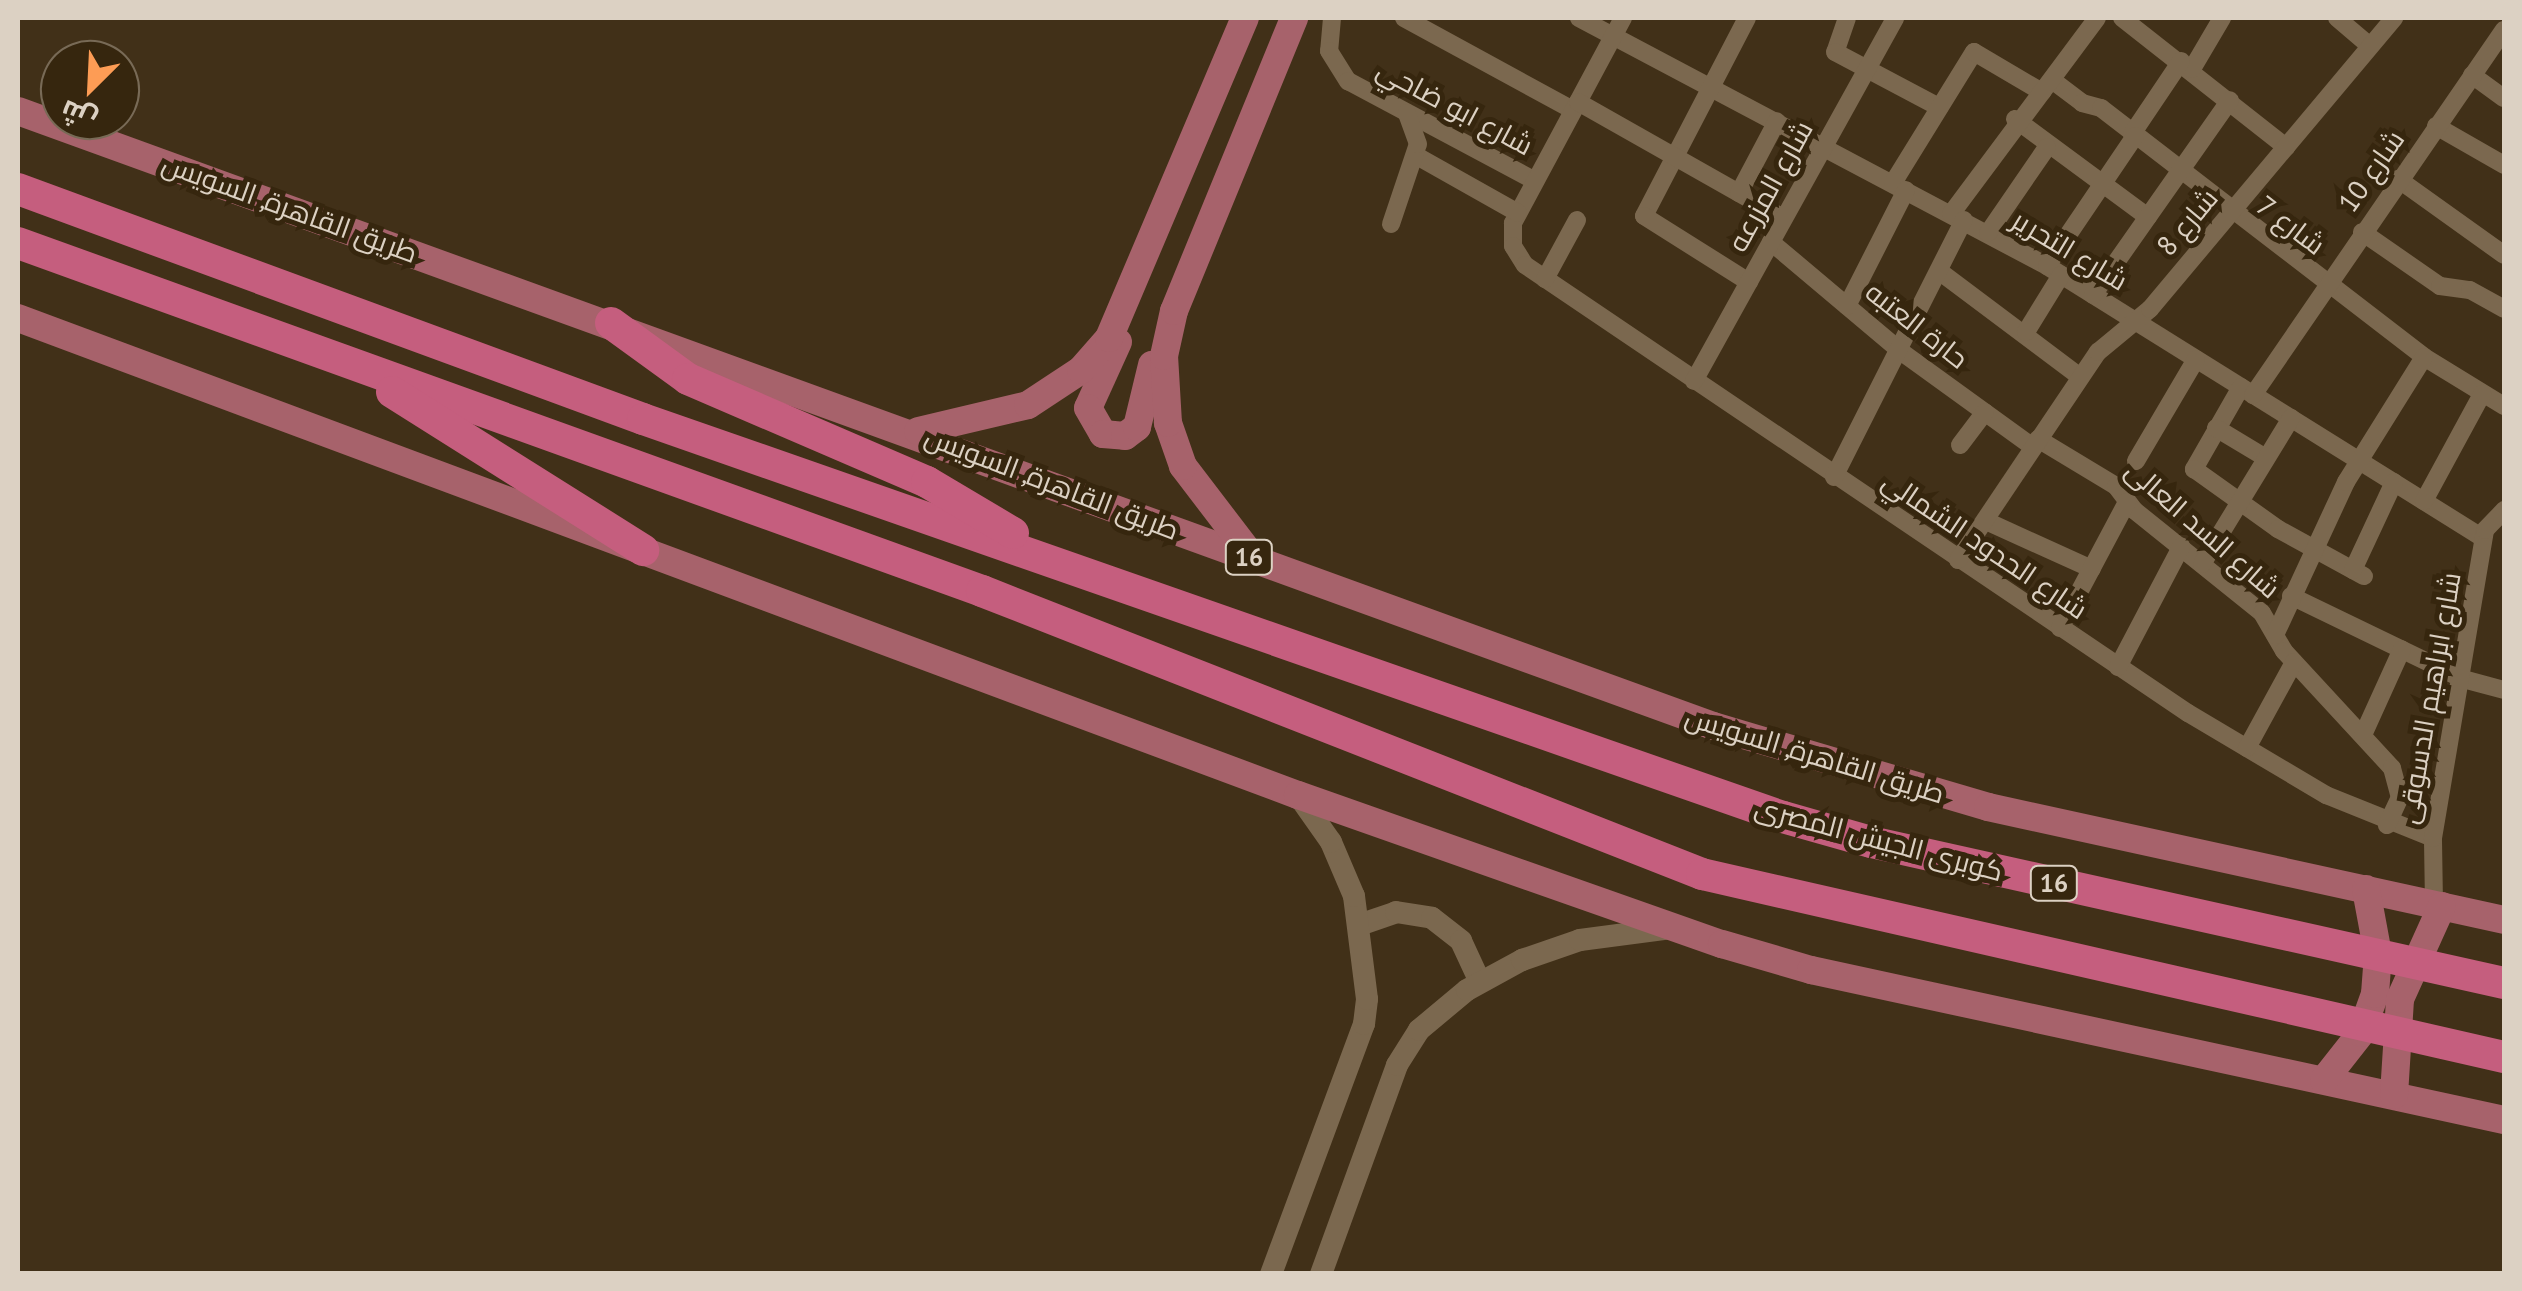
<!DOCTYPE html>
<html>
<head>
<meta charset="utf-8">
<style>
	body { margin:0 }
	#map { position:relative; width:2522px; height:1291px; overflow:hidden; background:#413018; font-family:"PT Sans",Cairo,sans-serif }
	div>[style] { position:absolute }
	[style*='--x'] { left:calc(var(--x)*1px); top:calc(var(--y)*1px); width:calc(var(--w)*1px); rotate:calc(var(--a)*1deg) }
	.minor>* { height:18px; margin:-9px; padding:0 9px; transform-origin:9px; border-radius:9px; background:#7b684f }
	.tertiary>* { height:22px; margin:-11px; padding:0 11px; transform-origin:11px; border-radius:11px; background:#7b684f }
	.primary>* { height:28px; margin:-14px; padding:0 14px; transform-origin:14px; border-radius:14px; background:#a7626b }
	.motorway>* { height:32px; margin:-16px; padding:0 16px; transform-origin:16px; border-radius:16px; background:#c55e7e }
	span { translate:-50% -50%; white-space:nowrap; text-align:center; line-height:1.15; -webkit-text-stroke:10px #36260e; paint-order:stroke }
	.shield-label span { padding:2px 8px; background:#36260e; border:2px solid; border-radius:8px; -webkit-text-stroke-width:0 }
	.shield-label { font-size:25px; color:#dcd1c3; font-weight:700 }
	.street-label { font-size:28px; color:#dcd1c3 }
	.frame { position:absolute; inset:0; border:20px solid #dcd1c3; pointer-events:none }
	.north { position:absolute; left:40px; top:40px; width:100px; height:100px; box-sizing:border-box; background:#36260e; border:2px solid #786a56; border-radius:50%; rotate:204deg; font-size:28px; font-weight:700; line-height:40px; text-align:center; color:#dcd1c3 }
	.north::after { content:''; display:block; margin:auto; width:35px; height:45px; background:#fd9c55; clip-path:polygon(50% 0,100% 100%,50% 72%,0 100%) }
</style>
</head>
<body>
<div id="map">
	<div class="minor">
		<i style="--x:1332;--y:18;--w:33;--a:95"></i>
		<i style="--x:1329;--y:51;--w:36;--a:58"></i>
		<i style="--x:1348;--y:81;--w:212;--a:28.1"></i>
		<i style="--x:1404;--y:18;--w:192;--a:28.6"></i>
		<i style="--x:1579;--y:18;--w:530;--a:27.92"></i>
		<i style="--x:2047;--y:266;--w:514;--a:31.96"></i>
		<i style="--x:1623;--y:18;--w:233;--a:118.2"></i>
		<i style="--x:1513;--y:223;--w:23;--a:90"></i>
		<i style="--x:1513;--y:246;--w:22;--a:58"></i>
		<i style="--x:1525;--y:265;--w:800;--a:34.05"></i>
		<i style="--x:2188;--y:713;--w:161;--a:30.7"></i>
		<i style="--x:2326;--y:795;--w:115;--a:21.9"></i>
		<i style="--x:1747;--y:18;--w:223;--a:117.5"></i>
		<i style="--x:1644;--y:216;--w:124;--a:32.2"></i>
		<i style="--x:1847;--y:18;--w:36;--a:109"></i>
		<i style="--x:1835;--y:52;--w:118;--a:27.9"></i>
		<i style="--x:2122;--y:18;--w:209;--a:38.2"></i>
		<i style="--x:2337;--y:18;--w:43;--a:40.3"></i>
		<i style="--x:2192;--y:69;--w:59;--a:-59.5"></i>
		<i style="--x:2472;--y:75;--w:39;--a:36"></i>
		<i style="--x:2052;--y:80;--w:38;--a:37"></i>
		<i style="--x:2082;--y:103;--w:20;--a:15"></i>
		<i style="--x:2101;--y:108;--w:408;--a:37.6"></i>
		<i style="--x:2424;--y:357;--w:94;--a:31.5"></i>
		<i style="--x:1578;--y:102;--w:236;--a:29.5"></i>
		<i style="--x:2015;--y:119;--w:165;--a:36.4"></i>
		<i style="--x:2436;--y:126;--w:78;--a:29.8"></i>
		<i style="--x:2132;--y:134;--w:88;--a:-56.1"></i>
		<i style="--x:1415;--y:155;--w:118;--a:29.4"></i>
		<i style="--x:2398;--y:179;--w:130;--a:35.6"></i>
		<i style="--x:1893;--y:183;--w:154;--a:-58.3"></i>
		<i style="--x:1974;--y:52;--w:79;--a:30.5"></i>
		<i style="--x:1739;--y:193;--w:81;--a:-62.2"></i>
		<i style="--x:1951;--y:214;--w:244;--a:-53.3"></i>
		<i style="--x:1391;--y:224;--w:84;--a:-71.4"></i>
		<i style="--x:1418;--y:144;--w:33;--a:-110"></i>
		<i style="--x:2362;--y:232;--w:95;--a:34.7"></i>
		<i style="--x:2440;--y:286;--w:30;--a:8"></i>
		<i style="--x:2470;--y:290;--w:39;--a:29"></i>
		<i style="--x:1988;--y:233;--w:104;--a:-55.5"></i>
		<i style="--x:1771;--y:242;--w:172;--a:40.1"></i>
		<i style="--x:1903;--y:353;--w:160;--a:35.9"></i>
		<i style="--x:2047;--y:266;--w:157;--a:-55.9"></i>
		<i style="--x:1939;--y:271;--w:176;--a:36.9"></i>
		<i style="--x:1545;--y:279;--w:67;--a:-61.5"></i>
		<i style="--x:2093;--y:295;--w:238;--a:-54.9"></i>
		<i style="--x:1847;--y:306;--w:130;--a:-63"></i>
		<i style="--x:2026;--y:332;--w:67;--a:-58.4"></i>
		<i style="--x:1694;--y:381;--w:415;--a:-61"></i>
		<i style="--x:2241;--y:387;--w:95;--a:119.8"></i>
		<i style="--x:2194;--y:469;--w:103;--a:35.5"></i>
		<i style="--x:2278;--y:529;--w:98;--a:28.7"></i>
		<i style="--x:2253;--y:395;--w:443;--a:-55.5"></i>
		<i style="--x:2216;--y:428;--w:58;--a:31"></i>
		<i style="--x:2038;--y:439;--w:91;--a:31.1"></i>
		<i style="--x:2116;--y:486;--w:30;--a:53"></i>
		<i style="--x:2134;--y:510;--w:164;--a:38.8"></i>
		<i style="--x:2262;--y:613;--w:44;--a:59.9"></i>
		<i style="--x:2284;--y:651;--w:159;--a:47.3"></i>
		<i style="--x:2392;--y:768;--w:30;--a:75"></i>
		<i style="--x:2400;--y:797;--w:31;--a:115"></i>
		<i style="--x:1960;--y:445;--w:41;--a:-52.9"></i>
		<i style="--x:2136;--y:461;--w:118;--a:-59.5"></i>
		<i style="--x:1834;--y:477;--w:288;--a:-63.2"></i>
		<i style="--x:2424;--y:501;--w:122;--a:-61.5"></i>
		<i style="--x:1986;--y:521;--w:116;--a:24.4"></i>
		<i style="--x:1958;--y:560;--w:251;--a:-56.1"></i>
		<i style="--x:2098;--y:352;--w:67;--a:-39.6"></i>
		<i style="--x:2150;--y:309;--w:380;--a:-50"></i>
		<i style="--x:2202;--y:564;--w:171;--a:-58.6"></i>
		<i style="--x:2353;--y:570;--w:97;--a:-65"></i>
		<i style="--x:2291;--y:596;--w:191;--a:25.8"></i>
		<i style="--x:2463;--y:679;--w:42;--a:15"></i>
		<i style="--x:2060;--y:628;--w:143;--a:-62"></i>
		<i style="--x:2275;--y:635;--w:169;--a:-65.1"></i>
		<i style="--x:2346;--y:482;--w:147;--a:-58"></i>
		<i style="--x:2118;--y:667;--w:136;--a:-62.3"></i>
		<i style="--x:2363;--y:735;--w:94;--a:-65.6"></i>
		<i style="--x:2247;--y:748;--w:98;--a:-61.3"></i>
		<i style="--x:2434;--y:904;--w:66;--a:-90.9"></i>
		<i style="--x:2433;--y:838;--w:312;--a:-80.4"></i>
		<i style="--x:2485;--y:530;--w:28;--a:-46"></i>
	</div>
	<div class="tertiary">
		<i style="--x:1362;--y:924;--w:36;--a:-19"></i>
		<i style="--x:1396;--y:912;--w:36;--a:9"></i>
		<i style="--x:1432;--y:918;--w:37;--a:38"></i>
		<i style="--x:1461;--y:941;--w:45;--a:65.1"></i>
		<i style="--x:1271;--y:1274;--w:267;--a:-69.6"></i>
		<i style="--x:1364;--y:1024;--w:25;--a:-83"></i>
		<i style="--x:1367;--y:999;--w:104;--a:-97.2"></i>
		<i style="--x:1354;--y:896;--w:59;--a:-113.1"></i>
		<i style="--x:1331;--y:842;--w:57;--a:-125.1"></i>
		<i style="--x:1321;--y:1274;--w:222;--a:-70"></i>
		<i style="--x:1397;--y:1065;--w:41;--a:-57.8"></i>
		<i style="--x:1419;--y:1030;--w:62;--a:-39.8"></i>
		<i style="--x:1467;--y:990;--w:63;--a:-28.6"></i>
		<i style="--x:1522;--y:960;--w:61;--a:-19"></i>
		<i style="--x:1580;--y:940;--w:92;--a:-7.5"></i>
	</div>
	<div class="primary">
		<i style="--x:18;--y:111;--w:1803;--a:19.94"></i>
		<i style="--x:1713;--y:726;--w:287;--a:16.4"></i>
		<i style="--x:1988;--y:807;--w:528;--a:12.35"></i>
		<i style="--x:18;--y:318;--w:1366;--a:20.44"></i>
		<i style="--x:1298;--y:795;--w:449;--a:19.4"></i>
		<i style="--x:1722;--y:944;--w:93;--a:16.3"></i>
		<i style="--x:1811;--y:970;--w:709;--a:12.21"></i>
		<i style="--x:1118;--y:342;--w:72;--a:114.4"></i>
		<i style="--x:1088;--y:408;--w:30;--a:60"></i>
		<i style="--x:1103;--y:434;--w:22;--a:5"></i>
		<i style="--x:1125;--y:436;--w:15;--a:-37"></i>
		<i style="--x:1137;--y:427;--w:64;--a:-76.4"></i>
		<i style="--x:918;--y:431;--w:113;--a:-13.3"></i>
		<i style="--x:1028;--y:405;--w:64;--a:-33.4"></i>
		<i style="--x:1081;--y:370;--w:43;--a:-48.8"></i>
		<i style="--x:1109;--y:338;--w:348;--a:-67"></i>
		<i style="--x:1254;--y:559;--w:117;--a:-127.4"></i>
		<i style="--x:1183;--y:466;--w:46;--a:-109.2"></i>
		<i style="--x:1168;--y:423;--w:67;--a:-93.4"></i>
		<i style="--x:1164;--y:356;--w:46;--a:-77.5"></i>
		<i style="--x:1174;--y:311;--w:317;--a:-67.7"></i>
		<i style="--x:2324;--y:1080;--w:60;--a:-51.8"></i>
		<i style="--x:2361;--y:1033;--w:41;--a:-70.3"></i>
		<i style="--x:2375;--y:994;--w:40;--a:-85.7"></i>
		<i style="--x:2378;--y:954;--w:66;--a:-100.5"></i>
		<i style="--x:2394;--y:1095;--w:96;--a:-86.4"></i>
		<i style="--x:2400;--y:999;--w:102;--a:-65.7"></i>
	</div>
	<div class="motorway">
		<i style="--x:18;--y:189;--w:666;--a:20.2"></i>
		<i style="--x:643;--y:419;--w:1207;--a:19.25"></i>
		<i style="--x:1783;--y:817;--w:91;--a:15.9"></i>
		<i style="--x:1871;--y:842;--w:649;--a:12.56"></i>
		<i style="--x:18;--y:243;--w:1025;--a:19.85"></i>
		<i style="--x:982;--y:591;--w:774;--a:21.46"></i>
		<i style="--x:1702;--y:874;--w:823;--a:12.85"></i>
		<i style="--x:611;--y:323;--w:95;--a:36"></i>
		<i style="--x:688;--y:379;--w:260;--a:23.3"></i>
		<i style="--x:927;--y:482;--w:100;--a:30.7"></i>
		<i style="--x:392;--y:392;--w:297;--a:32.2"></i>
	</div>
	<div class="shield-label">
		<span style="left:1249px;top:557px">16</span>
		<span style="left:2054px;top:883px">16</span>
	</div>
	<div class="street-label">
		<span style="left:1455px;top:107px;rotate:28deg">شارع ابو ضاحي</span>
		<span style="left:2371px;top:171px;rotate:-55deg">شارع 10</span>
		<span style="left:1770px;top:186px;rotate:-61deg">شارع المزرعه</span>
		<span style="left:290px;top:208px;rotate:20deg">طريق القاهرة, السويس</span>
		<span style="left:2187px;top:222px;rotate:-50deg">شارع 8</span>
		<span style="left:2291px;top:225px;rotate:37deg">شارع 7</span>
		<span style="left:2070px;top:250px;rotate:31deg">شارع التحرير</span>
		<span style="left:1917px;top:325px;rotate:38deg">حارة العتبه</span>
		<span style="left:1052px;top:483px;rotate:21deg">طريق القاهرة, السويس</span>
		<span style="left:2203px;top:529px;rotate:41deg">شارع السد العالى</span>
		<span style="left:1985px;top:545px;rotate:34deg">شارع الحدود الشمالي</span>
		<span style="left:2429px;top:698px;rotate:-80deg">شارع ابراهيم الدسوقى</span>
		<span style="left:1815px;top:755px;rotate:17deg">طريق القاهرة, السويس</span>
		<span style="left:1879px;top:839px;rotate:15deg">كوبرى الجيش المصرى</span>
	</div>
	<div class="frame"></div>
	<div class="north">ش</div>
</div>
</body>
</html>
